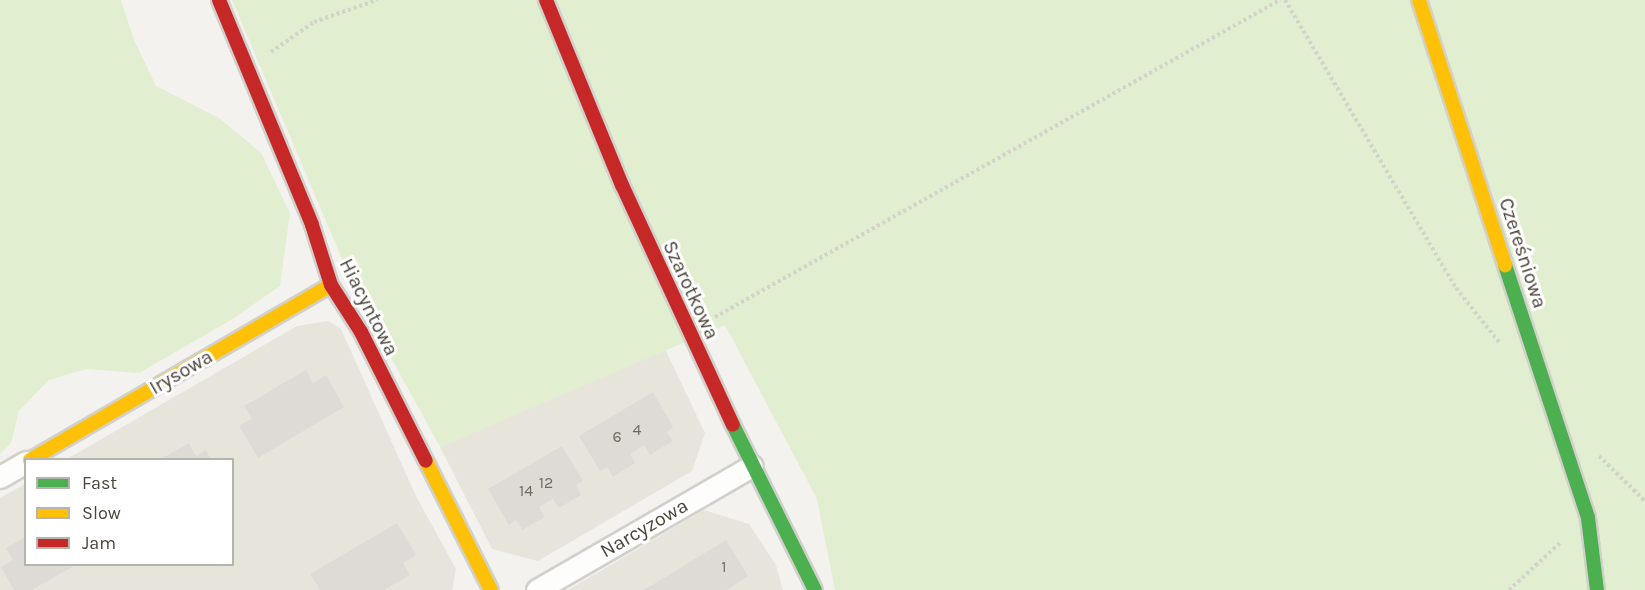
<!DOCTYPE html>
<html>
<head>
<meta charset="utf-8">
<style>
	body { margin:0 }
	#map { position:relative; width:1645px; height:590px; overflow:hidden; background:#f4f2ee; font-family:Karla,sans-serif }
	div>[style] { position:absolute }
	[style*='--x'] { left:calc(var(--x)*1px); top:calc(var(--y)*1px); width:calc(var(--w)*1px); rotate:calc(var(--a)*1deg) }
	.residential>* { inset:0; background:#e7e4dc }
	.green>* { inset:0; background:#e1eecf }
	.building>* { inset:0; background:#dedbd6 }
	.path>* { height:4px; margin-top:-2px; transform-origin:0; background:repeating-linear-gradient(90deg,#d3d2cc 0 3px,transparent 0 6px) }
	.roads { filter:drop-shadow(2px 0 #d2d0cb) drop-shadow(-2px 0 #d2d0cb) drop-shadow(0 2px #d2d0cb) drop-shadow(0 -2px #d2d0cb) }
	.street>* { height:21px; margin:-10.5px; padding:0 10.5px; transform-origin:10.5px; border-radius:10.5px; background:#fdfdfc }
	.fast>* { height:14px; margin:-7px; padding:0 7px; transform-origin:7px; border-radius:7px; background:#4caf50 }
	.slow>* { height:14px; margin:-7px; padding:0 7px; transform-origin:7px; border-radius:7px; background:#ffc107 }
	.jam>* { height:14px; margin:-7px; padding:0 7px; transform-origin:7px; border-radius:7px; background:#c62828 }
	span { translate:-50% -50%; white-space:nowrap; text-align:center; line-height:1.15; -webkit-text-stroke:6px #fff; paint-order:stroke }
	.number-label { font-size:16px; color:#706a61 }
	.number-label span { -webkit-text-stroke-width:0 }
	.street-label { font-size:20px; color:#4b4439 }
	.legend { position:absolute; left:24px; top:458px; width:210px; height:108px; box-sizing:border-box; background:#fff; border:2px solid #b7b4b0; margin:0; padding:8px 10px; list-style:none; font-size:18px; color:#4b4439 }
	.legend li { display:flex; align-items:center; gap:12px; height:30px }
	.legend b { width:30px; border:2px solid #b7b4b0 }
</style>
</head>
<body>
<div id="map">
	<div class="residential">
		<i style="clip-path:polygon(328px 321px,341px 329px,416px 496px,456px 569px,452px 590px,0 590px,0 498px,25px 484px,26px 564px,232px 564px,232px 460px,67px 459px,297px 326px)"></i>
		<i style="clip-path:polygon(665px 349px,705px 433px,692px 471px,538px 561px,492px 549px,440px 447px)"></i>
		<i style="clip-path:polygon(704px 510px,749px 524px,776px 565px,783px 590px,568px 590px)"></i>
	</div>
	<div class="green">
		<i style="clip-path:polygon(0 0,121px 0,134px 40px,156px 86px,219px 118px,261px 153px,290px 213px,280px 286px,231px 320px,139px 373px,86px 369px,49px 380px,19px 411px,11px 443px,0 454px)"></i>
		<i style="clip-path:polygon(232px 0,1645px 0,1645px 590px,835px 590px,817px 499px,725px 325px,440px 447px,360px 301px)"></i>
	</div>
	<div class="building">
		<i style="clip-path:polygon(306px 370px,313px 383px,326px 375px,344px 407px,258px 458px,239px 426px,252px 418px,244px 406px)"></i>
		<i style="clip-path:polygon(653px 392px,673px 427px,667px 432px,673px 441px,650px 455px,644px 445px,630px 454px,635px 463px,613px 477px,607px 467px,600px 471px,579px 436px)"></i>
		<i style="clip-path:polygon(189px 443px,196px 456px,206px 450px,211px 460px,159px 460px)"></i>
		<i style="clip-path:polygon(562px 446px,583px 481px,576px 485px,581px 495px,559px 508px,553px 499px,539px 507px,545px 517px,522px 530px,516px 520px,509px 525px,488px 489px)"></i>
		<i style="clip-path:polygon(397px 523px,416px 555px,403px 563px,410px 575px,384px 590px,320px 590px,310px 574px)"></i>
		<i style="clip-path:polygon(26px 537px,26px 564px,77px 564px,32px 590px,14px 590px,1px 567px,13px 560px,6px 548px)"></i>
		<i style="clip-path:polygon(726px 540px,748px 576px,727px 590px,644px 590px)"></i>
	</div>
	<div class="path">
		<i style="--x:1285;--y:0;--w:335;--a:59.3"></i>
		<i style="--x:1456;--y:288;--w:69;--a:51.5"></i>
		<i style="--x:271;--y:52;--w:52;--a:-34.9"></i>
		<i style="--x:314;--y:22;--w:67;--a:-19.2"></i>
		<i style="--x:715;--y:317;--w:648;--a:-29.3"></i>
		<i style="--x:1599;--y:456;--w:64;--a:44.4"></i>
		<i style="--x:1509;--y:590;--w:71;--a:-42.7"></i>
	</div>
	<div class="roads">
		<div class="street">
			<i style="--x:0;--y:477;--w:30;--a:-30"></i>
			<i style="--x:537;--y:590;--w:248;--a:-30"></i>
		</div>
		<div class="fast">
			<i style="--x:1505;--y:265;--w:266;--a:71.8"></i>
			<i style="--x:1588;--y:518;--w:73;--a:82.9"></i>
			<i style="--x:733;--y:425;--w:184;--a:63.6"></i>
		</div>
		<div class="slow">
			<i style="--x:1419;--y:0;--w:279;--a:72"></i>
			<i style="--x:30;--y:460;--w:348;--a:-30.2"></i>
			<i style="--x:426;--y:461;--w:144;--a:63.3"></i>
		</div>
		<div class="jam">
			<i style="--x:219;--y:0;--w:243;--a:67.5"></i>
			<i style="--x:312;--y:225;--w:63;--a:72.4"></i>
			<i style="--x:331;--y:285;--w:56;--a:57.4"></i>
			<i style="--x:361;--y:332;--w:144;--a:63.3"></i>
			<i style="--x:546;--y:0;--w:200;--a:67.7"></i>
			<i style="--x:622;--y:185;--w:264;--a:65.2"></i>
		</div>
	</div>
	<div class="number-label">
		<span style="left:637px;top:430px">4</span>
		<span style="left:617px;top:437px">6</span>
		<span style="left:546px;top:483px">12</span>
		<span style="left:526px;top:491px">14</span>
		<span style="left:724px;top:567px">1</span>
	</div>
	<div class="street-label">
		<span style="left:1523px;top:253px;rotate:72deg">Czereśniowa</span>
		<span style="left:691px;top:290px;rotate:65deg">Szarotkowa</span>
		<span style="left:369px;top:307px;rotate:63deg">Hiacyntowa</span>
		<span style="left:181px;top:372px;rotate:-30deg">Irysowa</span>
		<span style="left:644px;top:528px;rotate:-30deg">Narcyzowa</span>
	</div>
	<ul class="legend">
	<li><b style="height:8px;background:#4caf50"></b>Fast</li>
	<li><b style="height:8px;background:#ffc107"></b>Slow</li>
	<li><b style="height:8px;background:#c62828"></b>Jam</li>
	</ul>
</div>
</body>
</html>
